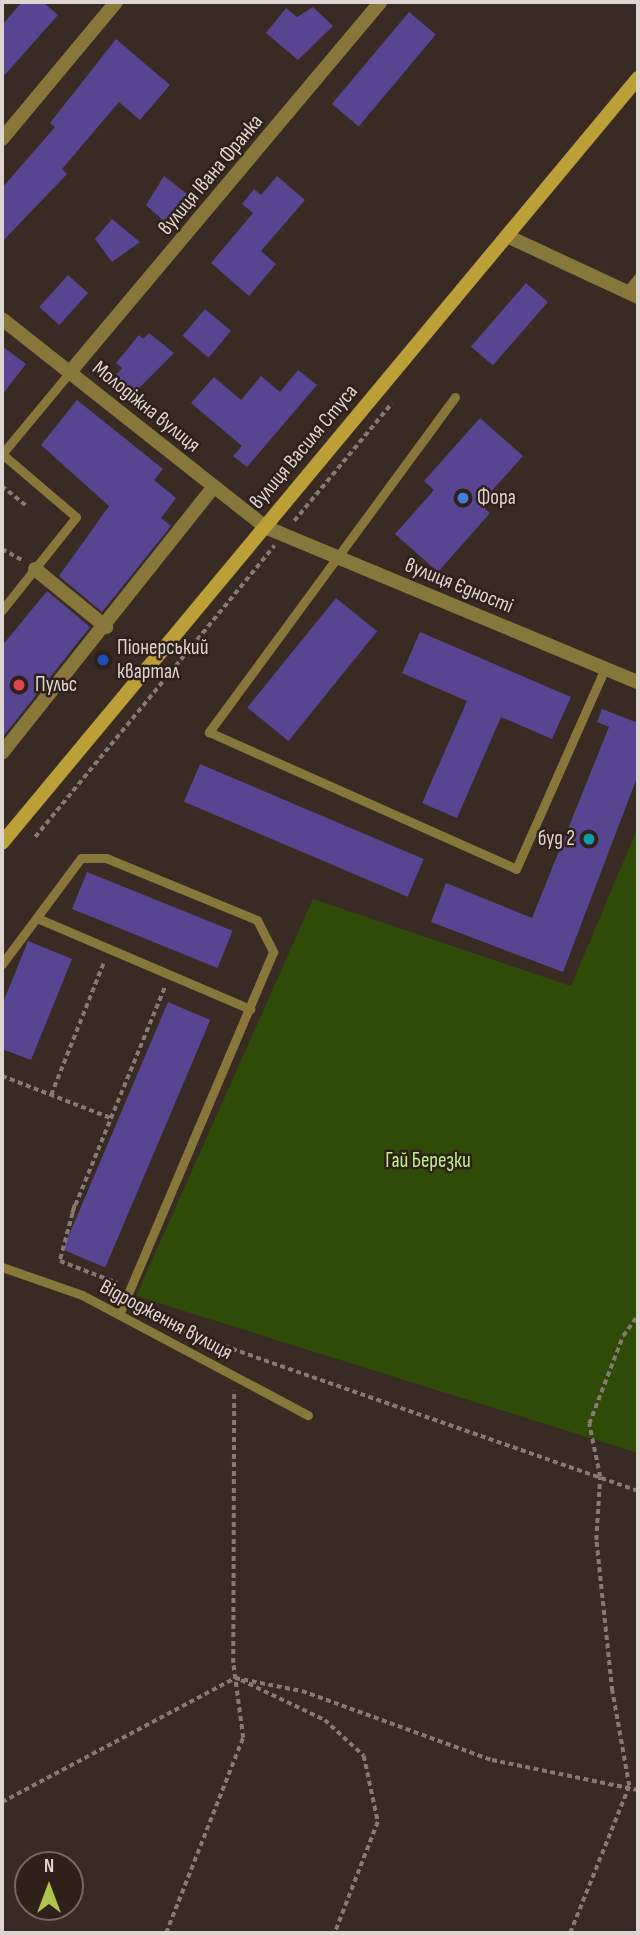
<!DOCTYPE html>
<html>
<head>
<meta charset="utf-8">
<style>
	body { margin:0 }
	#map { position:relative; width:640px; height:1935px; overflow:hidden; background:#392a23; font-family:"Sofia Sans Condensed",sans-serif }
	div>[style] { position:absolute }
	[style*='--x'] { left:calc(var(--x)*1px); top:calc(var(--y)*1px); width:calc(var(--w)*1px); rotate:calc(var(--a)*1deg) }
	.green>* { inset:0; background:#2e4b08 }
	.building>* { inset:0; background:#574592; transform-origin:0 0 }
	.path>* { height:3.5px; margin-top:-1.75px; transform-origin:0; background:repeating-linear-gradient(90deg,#867a74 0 5px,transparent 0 8.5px) }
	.lane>* { height:9px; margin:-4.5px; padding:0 4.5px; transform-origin:4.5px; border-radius:4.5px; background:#87773b }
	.street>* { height:14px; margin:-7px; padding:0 7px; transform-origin:7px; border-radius:7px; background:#87773b }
	.secondary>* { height:14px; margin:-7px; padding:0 7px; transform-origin:7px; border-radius:7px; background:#bba038 }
	.dots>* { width:19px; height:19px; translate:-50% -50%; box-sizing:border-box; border:4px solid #2f2019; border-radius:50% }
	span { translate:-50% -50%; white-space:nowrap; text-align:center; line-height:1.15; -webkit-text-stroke:5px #2f2019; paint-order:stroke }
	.street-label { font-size:21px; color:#ded4d0 }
	.poi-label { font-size:21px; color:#ded4d0 }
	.left { translate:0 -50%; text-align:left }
	.right { translate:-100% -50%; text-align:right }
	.park-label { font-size:21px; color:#bbf485 }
	.frame { position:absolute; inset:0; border:4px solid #ded4d0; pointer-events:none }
	.north { position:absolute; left:14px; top:1851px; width:70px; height:70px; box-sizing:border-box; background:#2f2019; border:2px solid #756862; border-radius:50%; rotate:0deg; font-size:19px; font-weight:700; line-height:28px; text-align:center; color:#ded4d0 }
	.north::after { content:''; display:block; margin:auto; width:24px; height:32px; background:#b2c34c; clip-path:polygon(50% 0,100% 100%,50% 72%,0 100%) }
</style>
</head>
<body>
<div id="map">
	<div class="green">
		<i style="clip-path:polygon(638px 827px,638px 1453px,136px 1296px,313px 899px,571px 986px)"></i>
	</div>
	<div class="building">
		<i style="clip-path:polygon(22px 2px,43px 2px,58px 15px,2px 78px,2px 25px)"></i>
		<i style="clip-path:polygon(313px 7px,333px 26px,298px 60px,266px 33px,286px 8px,297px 17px)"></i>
		<i style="left:409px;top:12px;width:35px;height:120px;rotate:40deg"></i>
		<i style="clip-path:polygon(116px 39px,170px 85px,140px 120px,119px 102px,62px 169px,67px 174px,2px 242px,2px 188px,55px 127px,50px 123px)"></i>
		<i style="clip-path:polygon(164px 176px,191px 197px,167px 224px,146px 205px)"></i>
		<i style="clip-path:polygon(277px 176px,305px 200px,261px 251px,276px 264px,249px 296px,211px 263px,253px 213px,242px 204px,254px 189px,261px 195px)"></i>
		<i style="clip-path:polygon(112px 219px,140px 242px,112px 262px,95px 239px)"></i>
		<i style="left:68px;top:275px;width:27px;height:43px;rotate:42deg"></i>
		<i style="left:526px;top:283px;width:29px;height:84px;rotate:41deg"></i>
		<i style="left:205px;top:309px;width:34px;height:35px;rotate:40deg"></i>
		<i style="clip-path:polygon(149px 333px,174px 353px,135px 392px,115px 376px,122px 368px,116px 363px,139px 335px,143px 339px)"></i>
		<i style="clip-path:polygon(2px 346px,26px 364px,2px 395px)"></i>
		<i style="clip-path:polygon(298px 370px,317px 385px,247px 467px,233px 456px,242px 446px,191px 403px,214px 377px,241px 400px,261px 376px,280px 392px)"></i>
		<i style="clip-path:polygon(77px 400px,163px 469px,154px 480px,176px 498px,161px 518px,171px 526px,102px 612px,59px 576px,109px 506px,41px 445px)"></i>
		<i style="clip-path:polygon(480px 418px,523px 456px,480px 504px,490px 513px,438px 572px,395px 534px,434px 490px,424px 481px)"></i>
		<i style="clip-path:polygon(47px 591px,90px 627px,2px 738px,2px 646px)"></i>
		<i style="left:336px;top:598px;width:53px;height:141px;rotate:39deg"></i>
		<i style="clip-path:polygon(420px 632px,571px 697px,552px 739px,501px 717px,457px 818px,422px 803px,467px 701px,402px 673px)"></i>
		<i style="clip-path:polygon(602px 709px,638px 723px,638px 775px,563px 972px,431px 922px,446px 883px,532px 918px,609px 727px,597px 722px)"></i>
		<i style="left:200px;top:764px;width:243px;height:41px;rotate:23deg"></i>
		<i style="left:87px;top:872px;width:157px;height:40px;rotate:22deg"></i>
		<i style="clip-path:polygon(28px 941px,72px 959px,31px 1060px,2px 1049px,2px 1005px)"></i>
		<i style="left:168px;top:1002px;width:46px;height:269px;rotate:23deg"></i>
	</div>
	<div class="path">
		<i style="--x:2;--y:486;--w:33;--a:39"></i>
		<i style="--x:294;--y:521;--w:153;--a:-50.3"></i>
		<i style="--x:2;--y:549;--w:25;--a:29"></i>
		<i style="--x:35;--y:837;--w:377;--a:-50.6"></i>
		<i style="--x:2;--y:1076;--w:117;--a:21.1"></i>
		<i style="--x:51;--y:1095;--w:143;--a:-68.3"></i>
		<i style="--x:75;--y:1205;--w:58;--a:105"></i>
		<i style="--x:60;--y:1261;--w:61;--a:21.1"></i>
		<i style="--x:72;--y:1213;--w:245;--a:-67.7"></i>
		<i style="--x:184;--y:1332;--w:481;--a:19.3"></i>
		<i style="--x:241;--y:1680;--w:93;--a:25.5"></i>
		<i style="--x:325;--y:1720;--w:53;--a:42.7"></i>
		<i style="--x:364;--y:1756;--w:67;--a:78"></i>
		<i style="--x:378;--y:1822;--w:119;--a:111.2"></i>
		<i style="--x:2;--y:1802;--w:264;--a:-28"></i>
		<i style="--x:235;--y:1678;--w:68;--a:11"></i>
		<i style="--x:302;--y:1691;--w:202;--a:20"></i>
		<i style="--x:492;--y:1760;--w:149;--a:11.6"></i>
		<i style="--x:166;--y:1933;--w:210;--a:-68.5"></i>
		<i style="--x:243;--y:1738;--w:76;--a:-97.6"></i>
		<i style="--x:233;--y:1663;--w:272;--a:-89.8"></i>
		<i style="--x:570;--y:1933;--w:158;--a:-68.1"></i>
		<i style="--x:629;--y:1786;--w:97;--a:-100.1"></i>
		<i style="--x:612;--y:1691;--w:152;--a:-96"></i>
		<i style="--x:596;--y:1540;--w:63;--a:-86.4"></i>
		<i style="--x:600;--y:1477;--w:54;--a:-101.7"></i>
		<i style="--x:589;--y:1424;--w:94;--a:-68.9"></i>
		<i style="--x:623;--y:1336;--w:26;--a:-54"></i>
	</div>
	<div class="lane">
		<i style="--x:626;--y:292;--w:19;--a:-51"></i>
		<i style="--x:455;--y:397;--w:416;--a:126.3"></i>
		<i style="--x:209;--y:732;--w:336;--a:24"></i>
		<i style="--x:516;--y:869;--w:220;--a:-66.1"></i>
		<i style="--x:2;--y:454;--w:97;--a:40.4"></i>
		<i style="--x:76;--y:517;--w:119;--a:128.5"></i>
		<i style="--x:2;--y:454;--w:107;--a:-50.3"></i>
		<i style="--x:37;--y:918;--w:232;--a:23.1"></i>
		<i style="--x:2;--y:964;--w:132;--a:-53.3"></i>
		<i style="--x:81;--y:858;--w:25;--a:0"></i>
		<i style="--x:106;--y:858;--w:163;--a:22.3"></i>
		<i style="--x:257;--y:920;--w:36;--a:63"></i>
		<i style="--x:273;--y:952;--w:393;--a:113"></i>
		<i style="--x:2;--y:1267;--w:85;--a:19.3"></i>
		<i style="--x:82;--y:1295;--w:256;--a:28"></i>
	</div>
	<div class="street">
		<i style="--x:2;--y:139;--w:178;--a:-50.2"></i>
		<i style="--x:507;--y:236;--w:145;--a:25"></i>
		<i style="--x:2;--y:319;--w:335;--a:38.3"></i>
		<i style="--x:265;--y:527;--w:404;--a:22.6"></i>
		<i style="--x:70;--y:372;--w:483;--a:-50"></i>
		<i style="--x:35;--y:569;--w:92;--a:39.2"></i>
		<i style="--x:2;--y:753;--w:339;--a:-51.5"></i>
	</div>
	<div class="secondary">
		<i style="--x:2;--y:843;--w:995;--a:-50.26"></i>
	</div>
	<div class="dots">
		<i style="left:463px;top:498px;background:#3f7fe0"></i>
		<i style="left:103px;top:660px;background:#1a4fb4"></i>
		<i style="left:19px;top:685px;background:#e0444e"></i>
		<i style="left:589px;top:839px;background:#0f9aa8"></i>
	</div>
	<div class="street-label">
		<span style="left:211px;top:175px;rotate:-50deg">вулиця Івана Франка</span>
		<span style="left:146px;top:407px;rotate:39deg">Молодіжна вулиця</span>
		<span style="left:304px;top:447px;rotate:-50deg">вулиця Василя Стуса</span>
		<span style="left:459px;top:586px;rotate:22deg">вулиця Єдності</span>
		<span style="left:166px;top:1320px;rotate:28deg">Відродження вулиця</span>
	</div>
	<div class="poi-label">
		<span class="left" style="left:477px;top:498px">Фора</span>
		<span class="left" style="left:117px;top:660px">Піонерський<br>квартал</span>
		<span class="left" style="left:35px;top:685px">Пульс</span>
		<span class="right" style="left:575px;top:839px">буд 2</span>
	</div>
	<div class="park-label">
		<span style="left:428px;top:1161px">Гай Березки</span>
	</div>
	<div class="frame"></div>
	<div class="north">N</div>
</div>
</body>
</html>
